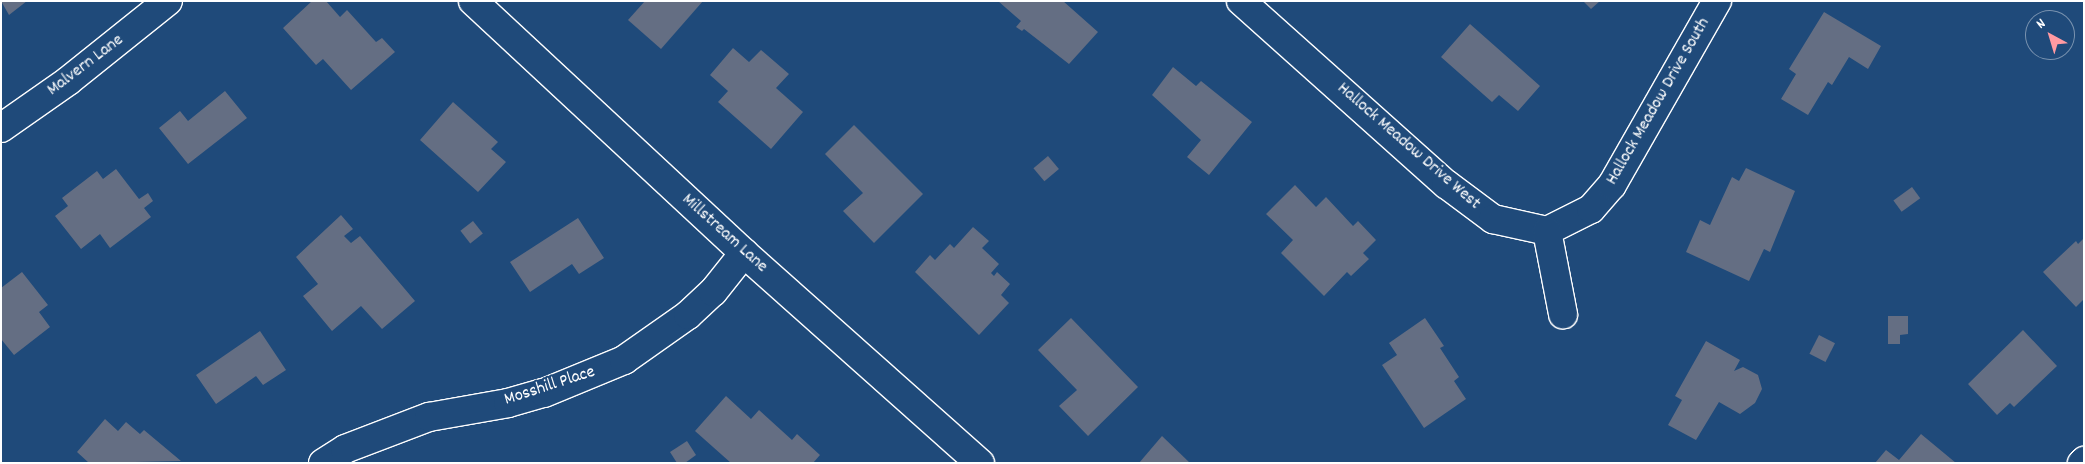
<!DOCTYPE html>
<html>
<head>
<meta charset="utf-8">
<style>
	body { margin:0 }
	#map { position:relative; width:2085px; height:464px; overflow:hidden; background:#1f4a7a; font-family:Dekko,sans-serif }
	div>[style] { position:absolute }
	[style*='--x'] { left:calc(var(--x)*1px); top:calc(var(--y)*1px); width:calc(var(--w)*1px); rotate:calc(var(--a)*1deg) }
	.building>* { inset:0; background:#646e83; transform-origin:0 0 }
	.roads { filter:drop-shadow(1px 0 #fff) drop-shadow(-1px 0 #fff) drop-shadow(0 1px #fff) drop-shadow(0 -1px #fff) }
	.minor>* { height:28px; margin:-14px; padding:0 14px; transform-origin:14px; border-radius:14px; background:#1f4a7a }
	span { translate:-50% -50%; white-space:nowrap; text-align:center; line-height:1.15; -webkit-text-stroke:4px #1f4a7a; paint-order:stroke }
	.street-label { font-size:18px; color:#fff }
	.frame { position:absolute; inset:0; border:2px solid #fff; pointer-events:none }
	.north { position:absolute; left:2025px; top:10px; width:50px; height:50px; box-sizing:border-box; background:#1f4a7a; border:1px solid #7992af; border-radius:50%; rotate:321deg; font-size:14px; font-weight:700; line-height:20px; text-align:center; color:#fff }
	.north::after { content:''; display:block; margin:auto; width:18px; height:22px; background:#ff9aa2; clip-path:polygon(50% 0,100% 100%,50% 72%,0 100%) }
</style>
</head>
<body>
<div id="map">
	<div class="building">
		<i style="clip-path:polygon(1px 1px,27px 1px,9px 15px)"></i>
		<i style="clip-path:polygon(312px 1px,326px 1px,340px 17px,347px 10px,376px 42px,382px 38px,395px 52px,351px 90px,323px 59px,316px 65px,283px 28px)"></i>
		<i style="clip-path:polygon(645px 1px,703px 1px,661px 49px,628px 20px)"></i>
		<i style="clip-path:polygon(998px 1px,1063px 1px,1098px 32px,1069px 64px,1024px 29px,1022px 31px,1016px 27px,1021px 21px)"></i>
		<i style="clip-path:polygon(1583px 1px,1600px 1px,1591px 9px)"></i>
		<i style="clip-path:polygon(1824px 12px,1881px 46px,1868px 69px,1849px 57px,1832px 85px,1828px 82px,1808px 115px,1781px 99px,1796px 74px,1789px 69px)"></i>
		<i style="clip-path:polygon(1470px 24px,1540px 86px,1518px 111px,1499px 95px,1492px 102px,1441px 57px)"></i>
		<i style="clip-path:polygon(733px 48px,749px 62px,761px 50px,789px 74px,776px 88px,803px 112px,771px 149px,718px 102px,728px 91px,710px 75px)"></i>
		<i style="clip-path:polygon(1173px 67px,1196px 86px,1201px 81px,1252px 122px,1209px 175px,1187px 157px,1201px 140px,1152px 95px)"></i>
		<i style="clip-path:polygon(225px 91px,247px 118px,188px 164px,159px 128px,180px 111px,188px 121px)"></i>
		<i style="clip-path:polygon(453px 102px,498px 142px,491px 149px,506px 162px,478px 192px,420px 140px)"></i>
		<i style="clip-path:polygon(854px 125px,923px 194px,874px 243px,843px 211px,863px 193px,825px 154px)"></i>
		<i style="left:1048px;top:156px;width:17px;height:19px;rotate:50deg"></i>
		<i style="clip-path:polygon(1746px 168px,1795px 191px,1770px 252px,1764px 249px,1749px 281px,1686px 252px,1700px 220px,1710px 225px,1732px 177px,1739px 181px)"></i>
		<i style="clip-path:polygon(116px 169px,139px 199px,148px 193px,153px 201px,144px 208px,151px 217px,110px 248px,100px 234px,81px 249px,55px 216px,68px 206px,62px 198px,97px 171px,103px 179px)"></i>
		<i style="clip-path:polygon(1295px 185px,1316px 207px,1326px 197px,1353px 226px,1358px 221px,1376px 240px,1363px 253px,1369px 259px,1351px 276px,1347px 272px,1324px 296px,1281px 253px,1293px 240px,1266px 214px)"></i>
		<i style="left:1912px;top:187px;width:14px;height:23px;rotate:54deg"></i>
		<i style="clip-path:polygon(341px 215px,353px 229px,344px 236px,351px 243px,360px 236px,415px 301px,382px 329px,361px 306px,332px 331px,303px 296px,318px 284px,296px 257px)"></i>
		<i style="clip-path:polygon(578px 218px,604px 258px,579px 274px,572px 264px,530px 292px,510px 262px)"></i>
		<i style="left:473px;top:221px;width:16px;height:16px;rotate:52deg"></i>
		<i style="clip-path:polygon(973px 227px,989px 241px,982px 248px,999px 264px,991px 273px,994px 276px,997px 272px,1010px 284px,1001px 295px,1009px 303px,979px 335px,915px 272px,930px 255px,935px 260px,950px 244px,954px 248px)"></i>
		<i style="clip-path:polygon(2084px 238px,2084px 299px,2076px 307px,2043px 272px,2076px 241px,2078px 244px)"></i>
		<i style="clip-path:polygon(22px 272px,48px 305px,39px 312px,50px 327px,14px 355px,1px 339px,1px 288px)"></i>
		<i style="clip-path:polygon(1888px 316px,1908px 316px,1908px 334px,1900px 335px,1900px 344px,1888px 344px)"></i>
		<i style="clip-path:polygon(1071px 318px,1138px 387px,1088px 436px,1059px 406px,1077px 390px,1038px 350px)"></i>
		<i style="clip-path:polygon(1425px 318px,1444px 346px,1440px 348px,1459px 377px,1454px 381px,1466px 399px,1424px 428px,1382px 365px,1397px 355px,1389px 343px)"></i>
		<i style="clip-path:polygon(2023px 330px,2057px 366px,2014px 407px,2010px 403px,1997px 415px,1968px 384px)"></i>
		<i style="clip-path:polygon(260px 331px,286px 370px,263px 385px,256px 376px,216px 404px,196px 375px)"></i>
		<i style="left:1819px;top:335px;width:18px;height:21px;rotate:27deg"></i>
		<i style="clip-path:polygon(1706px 341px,1740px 360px,1734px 371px,1743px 367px,1758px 375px,1762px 389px,1755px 403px,1740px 414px,1719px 402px,1696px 440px,1668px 425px,1682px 400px,1675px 396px)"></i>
		<i style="clip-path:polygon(726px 396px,751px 419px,759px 410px,792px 440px,797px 434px,820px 455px,813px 463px,731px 463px,695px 431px)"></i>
		<i style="clip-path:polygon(105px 419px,118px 431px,126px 422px,140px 434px,144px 430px,181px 461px,89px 463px,77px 452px)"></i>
		<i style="clip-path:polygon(1921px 434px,1956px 463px,1875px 463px,1886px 450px,1899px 460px)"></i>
		<i style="clip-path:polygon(1162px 436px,1190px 463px,1139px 463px)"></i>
		<i style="clip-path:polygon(687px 441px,696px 455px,685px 463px,677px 463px,670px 452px)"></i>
	</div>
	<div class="roads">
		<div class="minor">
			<i style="--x:473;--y:1;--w:370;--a:42.9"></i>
			<i style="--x:744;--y:253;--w:316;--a:41.7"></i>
			<i style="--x:1241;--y:1;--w:275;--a:41.8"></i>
			<i style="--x:1446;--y:184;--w:59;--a:36.7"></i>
			<i style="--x:1493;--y:219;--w:55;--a:12.5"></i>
			<i style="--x:1;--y:128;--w:82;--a:-35"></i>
			<i style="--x:68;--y:81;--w:128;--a:-38.7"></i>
			<i style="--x:1547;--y:231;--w:49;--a:-26.6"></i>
			<i style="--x:1591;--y:209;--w:32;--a:-49"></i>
			<i style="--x:1612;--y:185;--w:212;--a:-60.3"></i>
			<i style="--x:1547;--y:231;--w:85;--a:79.1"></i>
			<i style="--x:323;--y:463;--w:26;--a:-32"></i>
			<i style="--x:345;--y:449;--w:90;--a:-20.9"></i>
			<i style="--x:429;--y:417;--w:80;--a:-10"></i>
			<i style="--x:508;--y:403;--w:37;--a:-16"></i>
			<i style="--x:544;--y:393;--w:87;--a:-22.4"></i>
			<i style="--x:624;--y:360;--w:78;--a:-35.1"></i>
			<i style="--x:688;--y:315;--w:34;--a:-43"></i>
			<i style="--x:713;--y:292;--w:50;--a:-51.5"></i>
			<i style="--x:2082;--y:463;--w:3;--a:-45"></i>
		</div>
	</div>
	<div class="street-label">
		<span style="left:86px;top:66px;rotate:-37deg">Malvern Lane</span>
		<span style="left:1659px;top:102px;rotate:-60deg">Hallock Meadow Drive South</span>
		<span style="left:1408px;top:147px;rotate:41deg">Hallock Meadow Drive West</span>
		<span style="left:724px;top:234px;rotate:42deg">Millstream Lane</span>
		<span style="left:550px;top:387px;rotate:-18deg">Mosshill Place</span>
	</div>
	<div class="frame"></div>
	<div class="north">N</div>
</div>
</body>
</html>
